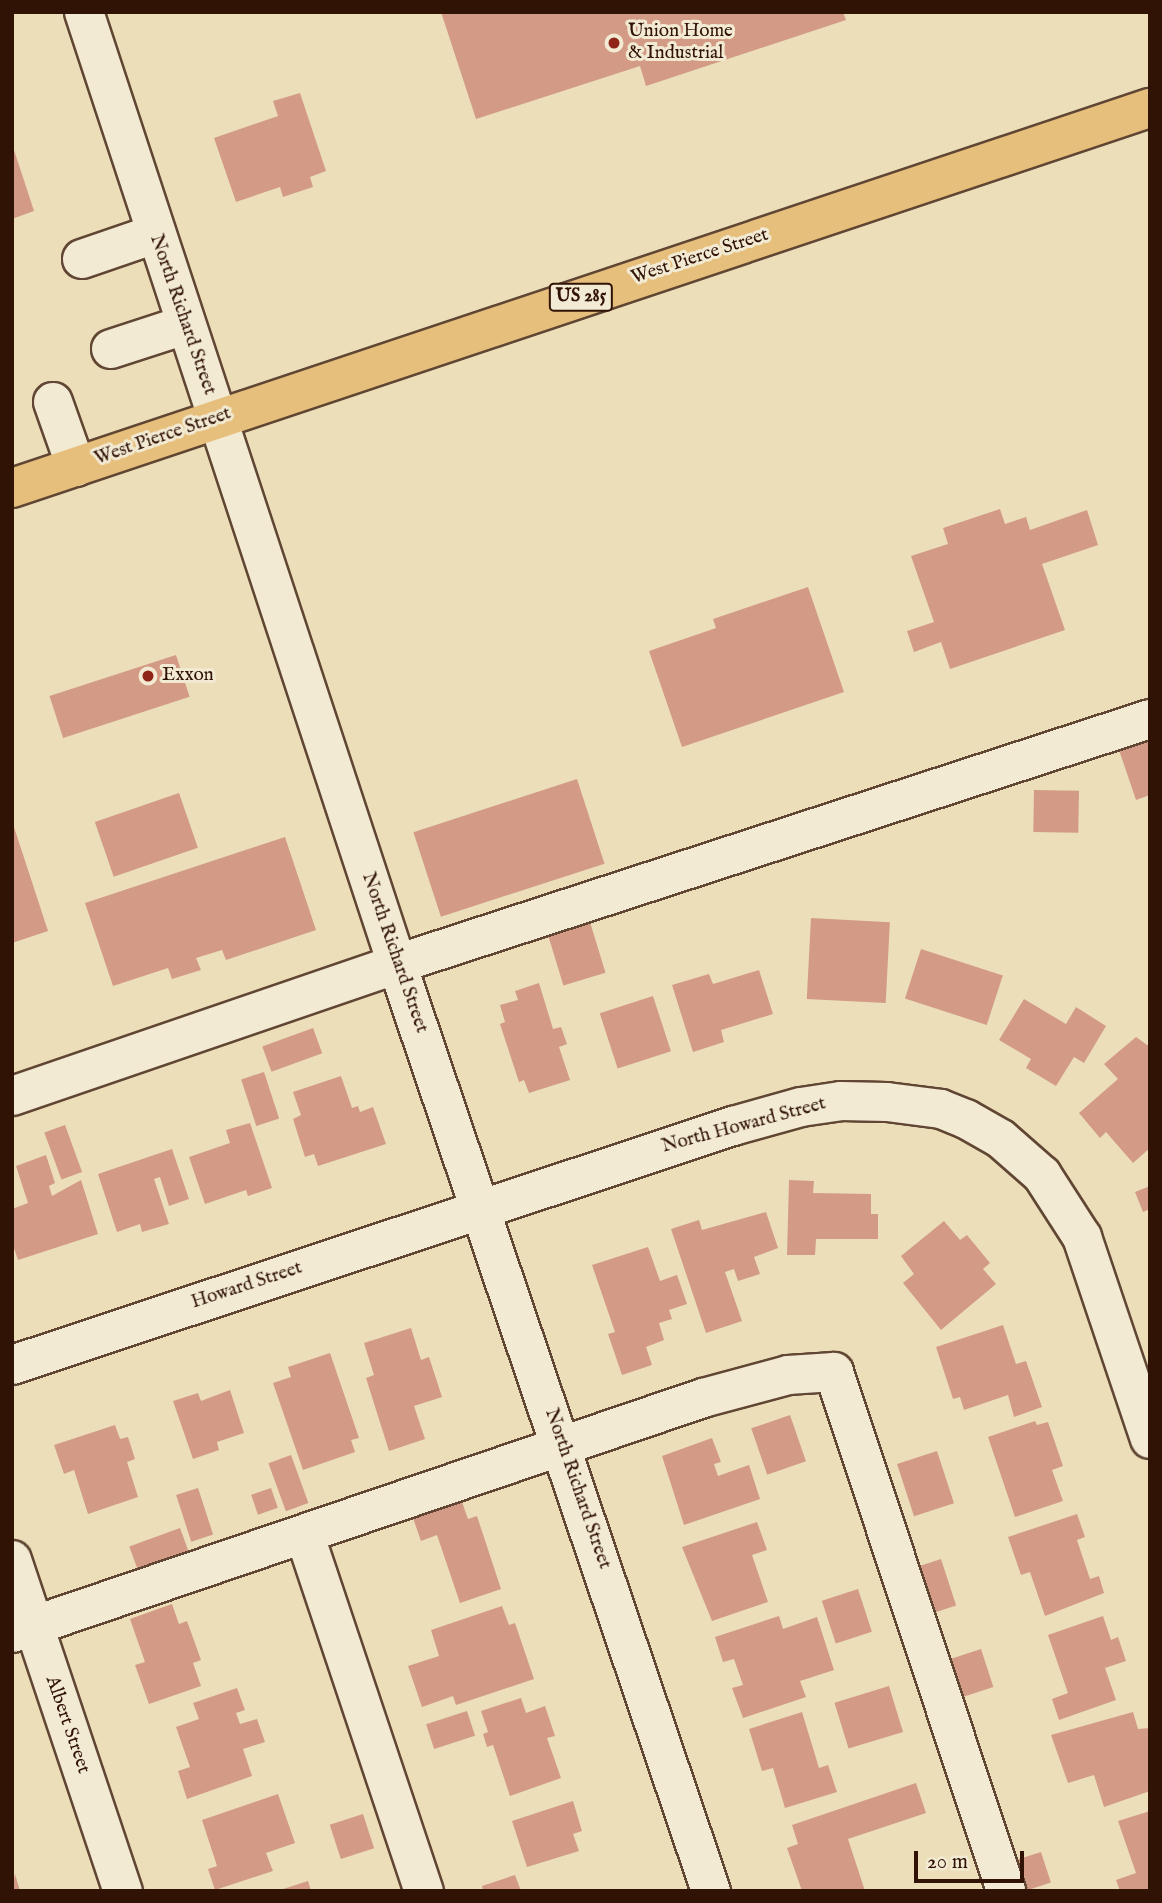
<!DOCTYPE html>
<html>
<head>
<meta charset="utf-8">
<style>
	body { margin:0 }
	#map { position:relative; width:1162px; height:1903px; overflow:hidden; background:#ebdeb9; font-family:"IM FELL English",serif }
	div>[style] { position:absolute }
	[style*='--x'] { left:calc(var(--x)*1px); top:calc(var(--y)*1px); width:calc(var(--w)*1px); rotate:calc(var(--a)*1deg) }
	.building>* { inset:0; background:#d39b85; transform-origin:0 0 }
	.roads { filter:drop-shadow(2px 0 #604633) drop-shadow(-2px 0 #604633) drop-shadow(0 2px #604633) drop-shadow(0 -2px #604633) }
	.minor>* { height:38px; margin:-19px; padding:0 19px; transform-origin:19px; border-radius:19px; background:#f2ead2 }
	.highway>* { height:38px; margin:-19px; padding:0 19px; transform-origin:19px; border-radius:19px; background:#e6bf7c }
	.dots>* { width:19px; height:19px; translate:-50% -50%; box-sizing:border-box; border:4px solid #f2ead2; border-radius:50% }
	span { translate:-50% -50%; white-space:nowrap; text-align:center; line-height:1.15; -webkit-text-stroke:6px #f2ead2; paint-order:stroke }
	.shield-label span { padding:2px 5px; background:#f2ead2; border:2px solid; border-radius:5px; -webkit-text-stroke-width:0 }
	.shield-label { font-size:18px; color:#311306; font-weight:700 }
	.poi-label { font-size:19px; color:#311306 }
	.left { translate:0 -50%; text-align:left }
	.street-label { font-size:19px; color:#311306 }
	.frame { position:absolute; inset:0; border:14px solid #311306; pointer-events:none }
	.scale { position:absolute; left:914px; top:1851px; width:110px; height:32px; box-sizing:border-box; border:4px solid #311306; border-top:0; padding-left:9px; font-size:21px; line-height:24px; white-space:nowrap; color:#311306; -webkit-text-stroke:5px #f2ead2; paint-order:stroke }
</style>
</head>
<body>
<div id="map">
	<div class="building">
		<i style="clip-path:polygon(441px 12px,843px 12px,846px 20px,646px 86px,640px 66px,476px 119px)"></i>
		<i style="clip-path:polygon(300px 93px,326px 171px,310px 177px,313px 187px,283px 197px,280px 187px,236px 202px,214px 138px,278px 116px,273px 101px)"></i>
		<i style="clip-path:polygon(13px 147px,34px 211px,12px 219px,12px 148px)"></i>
		<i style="clip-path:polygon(1000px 509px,1005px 524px,1026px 517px,1030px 530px,1087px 510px,1098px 545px,1042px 564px,1065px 630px,950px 669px,941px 642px,914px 652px,907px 631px,934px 622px,911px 556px,948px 544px,943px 528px)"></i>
		<i style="clip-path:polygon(808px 587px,844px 692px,682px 747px,649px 651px,716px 628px,713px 619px)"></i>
		<i style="left:176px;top:655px;width:44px;height:133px;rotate:72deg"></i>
		<i style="clip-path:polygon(1150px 739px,1150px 795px,1136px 800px,1119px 750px)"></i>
		<i style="left:577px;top:779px;width:89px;height:172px;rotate:72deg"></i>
		<i style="left:1034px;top:790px;width:45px;height:42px;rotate:1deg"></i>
		<i style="left:179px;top:793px;width:58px;height:89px;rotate:71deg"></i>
		<i style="clip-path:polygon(12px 821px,48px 931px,12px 943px)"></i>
		<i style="clip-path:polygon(285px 837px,316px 930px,226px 960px,222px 950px,196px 958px,201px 970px,172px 979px,168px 968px,113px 986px,85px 903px)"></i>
		<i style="left:811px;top:918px;width:79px;height:81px;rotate:3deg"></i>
		<i style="left:590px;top:922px;width:53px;height:44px;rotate:73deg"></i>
		<i style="left:921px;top:949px;width:86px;height:52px;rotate:18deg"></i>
		<i style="clip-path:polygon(759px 970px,773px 1014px,721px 1030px,724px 1042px,693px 1052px,672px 985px,709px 974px,713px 984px)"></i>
		<i style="clip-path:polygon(539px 983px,553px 1029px,561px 1027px,567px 1044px,559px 1047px,570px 1080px,529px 1093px,524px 1080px,519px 1082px,500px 1024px,505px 1022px,500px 1005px,518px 1000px,515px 991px)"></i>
		<i style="left:653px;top:996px;width:58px;height:56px;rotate:72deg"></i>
		<i style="clip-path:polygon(1024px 999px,1066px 1024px,1076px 1007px,1106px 1026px,1084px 1063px,1074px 1057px,1056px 1086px,1026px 1068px,1031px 1059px,999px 1040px)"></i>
		<i style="left:313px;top:1028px;width:27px;height:54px;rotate:70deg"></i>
		<i style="clip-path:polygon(1136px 1037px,1150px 1047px,1150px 1148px,1133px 1163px,1106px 1132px,1100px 1138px,1079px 1113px,1118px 1079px,1104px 1064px)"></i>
		<i style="left:264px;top:1072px;width:49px;height:24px;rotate:72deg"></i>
		<i style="clip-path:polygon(341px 1076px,352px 1108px,358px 1106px,360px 1112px,373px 1107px,386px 1144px,318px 1166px,314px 1154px,305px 1157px,293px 1119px,301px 1115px,293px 1092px)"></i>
		<i style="clip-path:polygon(250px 1123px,272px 1188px,248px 1196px,246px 1190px,205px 1204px,189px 1157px,230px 1143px,226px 1130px)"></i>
		<i style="left:65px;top:1125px;width:50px;height:22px;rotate:70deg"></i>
		<i style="clip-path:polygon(172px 1149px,189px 1199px,169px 1206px,160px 1177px,154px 1179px,169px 1224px,142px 1232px,140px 1224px,117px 1232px,98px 1174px)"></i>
		<i style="clip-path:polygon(46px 1155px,55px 1183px,49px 1186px,52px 1196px,81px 1180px,98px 1234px,18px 1260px,12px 1242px,12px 1209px,28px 1203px,16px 1166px)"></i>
		<i style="clip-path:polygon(789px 1180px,814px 1181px,813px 1193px,871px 1194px,871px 1214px,878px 1214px,878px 1239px,816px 1239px,815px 1255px,787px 1255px)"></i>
		<i style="clip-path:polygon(1150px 1186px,1150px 1209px,1143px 1212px,1135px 1192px)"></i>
		<i style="clip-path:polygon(766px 1212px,778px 1248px,754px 1257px,760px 1274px,738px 1281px,734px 1269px,725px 1272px,742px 1321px,706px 1333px,671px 1229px,699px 1220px,702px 1230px)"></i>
		<i style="clip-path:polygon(944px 1221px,960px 1240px,967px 1235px,990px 1263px,983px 1269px,996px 1284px,941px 1330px,903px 1283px,914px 1274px,901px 1256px)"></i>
		<i style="clip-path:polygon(648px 1247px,660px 1281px,677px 1275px,687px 1304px,669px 1310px,672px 1319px,659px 1323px,664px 1340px,646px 1347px,652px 1365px,622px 1375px,608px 1334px,615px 1332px,592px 1265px)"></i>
		<i style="clip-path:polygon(1003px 1325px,1016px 1364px,1026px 1361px,1042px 1407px,1014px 1417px,1008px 1395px,964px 1410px,960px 1397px,953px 1399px,936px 1347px)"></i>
		<i style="clip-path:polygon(411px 1328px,421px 1360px,429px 1357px,442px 1397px,414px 1406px,425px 1439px,389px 1451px,366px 1378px,374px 1375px,364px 1343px)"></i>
		<i style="clip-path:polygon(330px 1353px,359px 1438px,351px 1440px,355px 1452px,303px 1470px,273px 1383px,291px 1377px,288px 1367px)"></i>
		<i style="clip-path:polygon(230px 1390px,244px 1433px,217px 1442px,219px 1450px,193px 1459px,173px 1401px,198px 1393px,201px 1401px)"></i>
		<i style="left:790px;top:1415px;width:49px;height:41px;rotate:71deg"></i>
		<i style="clip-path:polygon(1035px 1421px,1037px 1425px,1048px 1422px,1063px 1466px,1052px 1470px,1063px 1501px,1015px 1517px,988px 1437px)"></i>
		<i style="clip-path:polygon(115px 1425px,120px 1439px,128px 1437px,135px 1459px,127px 1462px,138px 1497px,88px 1514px,74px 1470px,64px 1474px,54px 1445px)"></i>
		<i style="clip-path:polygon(712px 1438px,721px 1462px,714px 1464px,718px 1476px,749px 1465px,760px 1499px,684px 1525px,662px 1456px)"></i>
		<i style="left:937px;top:1451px;width:55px;height:42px;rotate:72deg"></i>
		<i style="left:291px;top:1455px;width:51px;height:24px;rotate:70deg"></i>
		<i style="left:198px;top:1488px;width:49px;height:23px;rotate:72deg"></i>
		<i style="left:271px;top:1488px;width:21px;height:21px;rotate:71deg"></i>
		<i style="clip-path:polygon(462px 1502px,468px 1519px,477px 1516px,501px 1589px,460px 1603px,437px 1535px,421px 1541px,413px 1518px)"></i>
		<i style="clip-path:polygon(1077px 1514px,1085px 1537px,1077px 1540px,1090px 1579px,1099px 1576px,1104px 1593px,1045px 1616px,1030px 1572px,1021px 1575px,1008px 1537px)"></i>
		<i style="clip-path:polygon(757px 1522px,767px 1550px,752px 1555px,768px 1602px,712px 1621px,682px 1547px)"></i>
		<i style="left:180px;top:1528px;width:27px;height:54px;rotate:70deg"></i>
		<i style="left:941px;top:1559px;width:49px;height:33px;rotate:72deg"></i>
		<i style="left:858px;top:1589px;width:45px;height:38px;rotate:72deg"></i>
		<i style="clip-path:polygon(172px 1604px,179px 1624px,187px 1621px,201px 1660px,193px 1663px,201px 1686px,149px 1704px,135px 1665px,145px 1662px,130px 1619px)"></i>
		<i style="clip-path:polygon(502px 1606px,509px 1625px,515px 1623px,534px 1679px,456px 1705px,453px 1696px,422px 1707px,408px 1666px,439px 1656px,431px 1630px)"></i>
		<i style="clip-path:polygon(779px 1616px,783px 1629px,817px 1617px,834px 1670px,800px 1681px,806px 1697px,743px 1718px,732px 1688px,743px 1685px,734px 1659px,723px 1662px,715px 1637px)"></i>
		<i style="clip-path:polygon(1103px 1616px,1111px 1640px,1118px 1637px,1126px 1661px,1105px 1668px,1116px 1700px,1059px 1720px,1052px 1699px,1068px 1693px,1048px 1635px)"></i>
		<i style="left:981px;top:1649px;width:40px;height:37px;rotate:72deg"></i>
		<i style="left:889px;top:1686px;width:48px;height:57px;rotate:73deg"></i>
		<i style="clip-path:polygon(237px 1688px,245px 1710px,236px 1713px,240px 1724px,257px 1719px,265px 1742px,243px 1749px,252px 1776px,187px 1799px,178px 1771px,190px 1767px,176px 1727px,199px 1719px,193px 1703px)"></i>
		<i style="clip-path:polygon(521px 1698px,526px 1713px,545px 1706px,555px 1736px,547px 1738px,561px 1778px,510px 1796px,493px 1745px,487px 1747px,483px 1734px,488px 1732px,481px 1711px)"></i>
		<i style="left:467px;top:1711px;width:26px;height:43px;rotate:72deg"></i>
		<i style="clip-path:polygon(802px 1712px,819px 1768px,828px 1765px,837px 1792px,785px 1808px,773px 1768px,762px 1771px,749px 1729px)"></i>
		<i style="clip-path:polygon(1133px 1712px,1138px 1729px,1150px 1728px,1150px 1791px,1104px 1807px,1094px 1775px,1068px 1783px,1051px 1735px)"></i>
		<i style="clip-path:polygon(916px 1783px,926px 1813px,848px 1839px,865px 1891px,802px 1891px,787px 1848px,798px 1844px,792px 1825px)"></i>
		<i style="clip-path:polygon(278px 1794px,295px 1843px,266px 1853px,273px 1871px,215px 1890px,208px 1869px,217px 1866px,202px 1820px)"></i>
		<i style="clip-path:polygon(573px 1801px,582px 1831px,573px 1834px,579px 1851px,527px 1867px,512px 1821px)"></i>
		<i style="clip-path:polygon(1150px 1811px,1150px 1891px,1120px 1891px,1116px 1880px,1136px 1873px,1118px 1821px)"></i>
		<i style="left:363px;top:1814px;width:36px;height:35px;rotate:72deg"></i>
		<i style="left:1041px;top:1852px;width:32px;height:29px;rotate:72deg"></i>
		<i style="clip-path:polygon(15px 1874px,20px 1891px,12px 1891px)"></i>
		<i style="clip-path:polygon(515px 1875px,521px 1891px,483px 1891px,482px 1886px)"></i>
		<i style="clip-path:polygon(308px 1881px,311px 1891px,280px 1891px,280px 1890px)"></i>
	</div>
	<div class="roads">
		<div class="minor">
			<i style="--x:84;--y:12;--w:1002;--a:71.8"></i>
			<i style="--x:397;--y:964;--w:979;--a:71.29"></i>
			<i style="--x:82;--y:259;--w:77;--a:-18.9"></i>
			<i style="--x:111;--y:349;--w:78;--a:-18"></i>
			<i style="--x:53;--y:402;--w:69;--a:70.5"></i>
			<i style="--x:12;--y:1096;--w:407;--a:-18.9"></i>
			<i style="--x:397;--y:964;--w:792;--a:-18.02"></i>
			<i style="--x:12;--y:1365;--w:760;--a:-18.34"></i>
			<i style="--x:733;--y:1126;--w:71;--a:-15.6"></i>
			<i style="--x:801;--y:1107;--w:40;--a:-8.5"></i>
			<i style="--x:841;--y:1101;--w:46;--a:1.2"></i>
			<i style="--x:887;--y:1102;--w:54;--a:7.4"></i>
			<i style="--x:941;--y:1109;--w:27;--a:22"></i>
			<i style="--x:966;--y:1119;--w:40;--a:29.7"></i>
			<i style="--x:1001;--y:1139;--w:55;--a:41.3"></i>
			<i style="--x:1042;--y:1175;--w:74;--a:57.2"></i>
			<i style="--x:1082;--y:1237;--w:213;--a:71.4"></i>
			<i style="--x:305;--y:1536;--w:374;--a:71.5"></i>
			<i style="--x:12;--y:1560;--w:349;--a:71.5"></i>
			<i style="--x:12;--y:1633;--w:730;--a:-18.78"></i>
			<i style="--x:703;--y:1398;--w:88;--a:-15.1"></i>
			<i style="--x:788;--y:1375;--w:46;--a:-3.7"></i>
			<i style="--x:834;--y:1372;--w:547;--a:71.66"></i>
		</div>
		<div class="highway">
			<i style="--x:12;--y:488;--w:1200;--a:-18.47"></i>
		</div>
	</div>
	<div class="dots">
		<i style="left:614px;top:43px;background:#8f2418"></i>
		<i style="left:148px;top:676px;background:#8f2418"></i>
	</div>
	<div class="shield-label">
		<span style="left:581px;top:297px">US 285</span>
	</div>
	<div class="poi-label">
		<span class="left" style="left:628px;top:43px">Union Home<br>&amp; Industrial</span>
		<span class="left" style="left:162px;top:676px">Exxon</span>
	</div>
	<div class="street-label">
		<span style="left:700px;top:257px;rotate:-18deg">West Pierce Street</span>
		<span style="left:182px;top:315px;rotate:71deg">North Richard Street</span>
		<span style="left:163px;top:437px;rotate:-19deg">West Pierce Street</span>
		<span style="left:394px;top:953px;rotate:71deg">North Richard Street</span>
		<span style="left:744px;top:1126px;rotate:-15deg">North Howard Street</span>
		<span style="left:247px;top:1286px;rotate:-18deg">Howard Street</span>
		<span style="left:577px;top:1489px;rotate:71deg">North Richard Street</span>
		<span style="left:67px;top:1725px;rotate:71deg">Albert Street</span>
	</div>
	<div class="frame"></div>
	<div class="scale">20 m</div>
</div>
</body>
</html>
